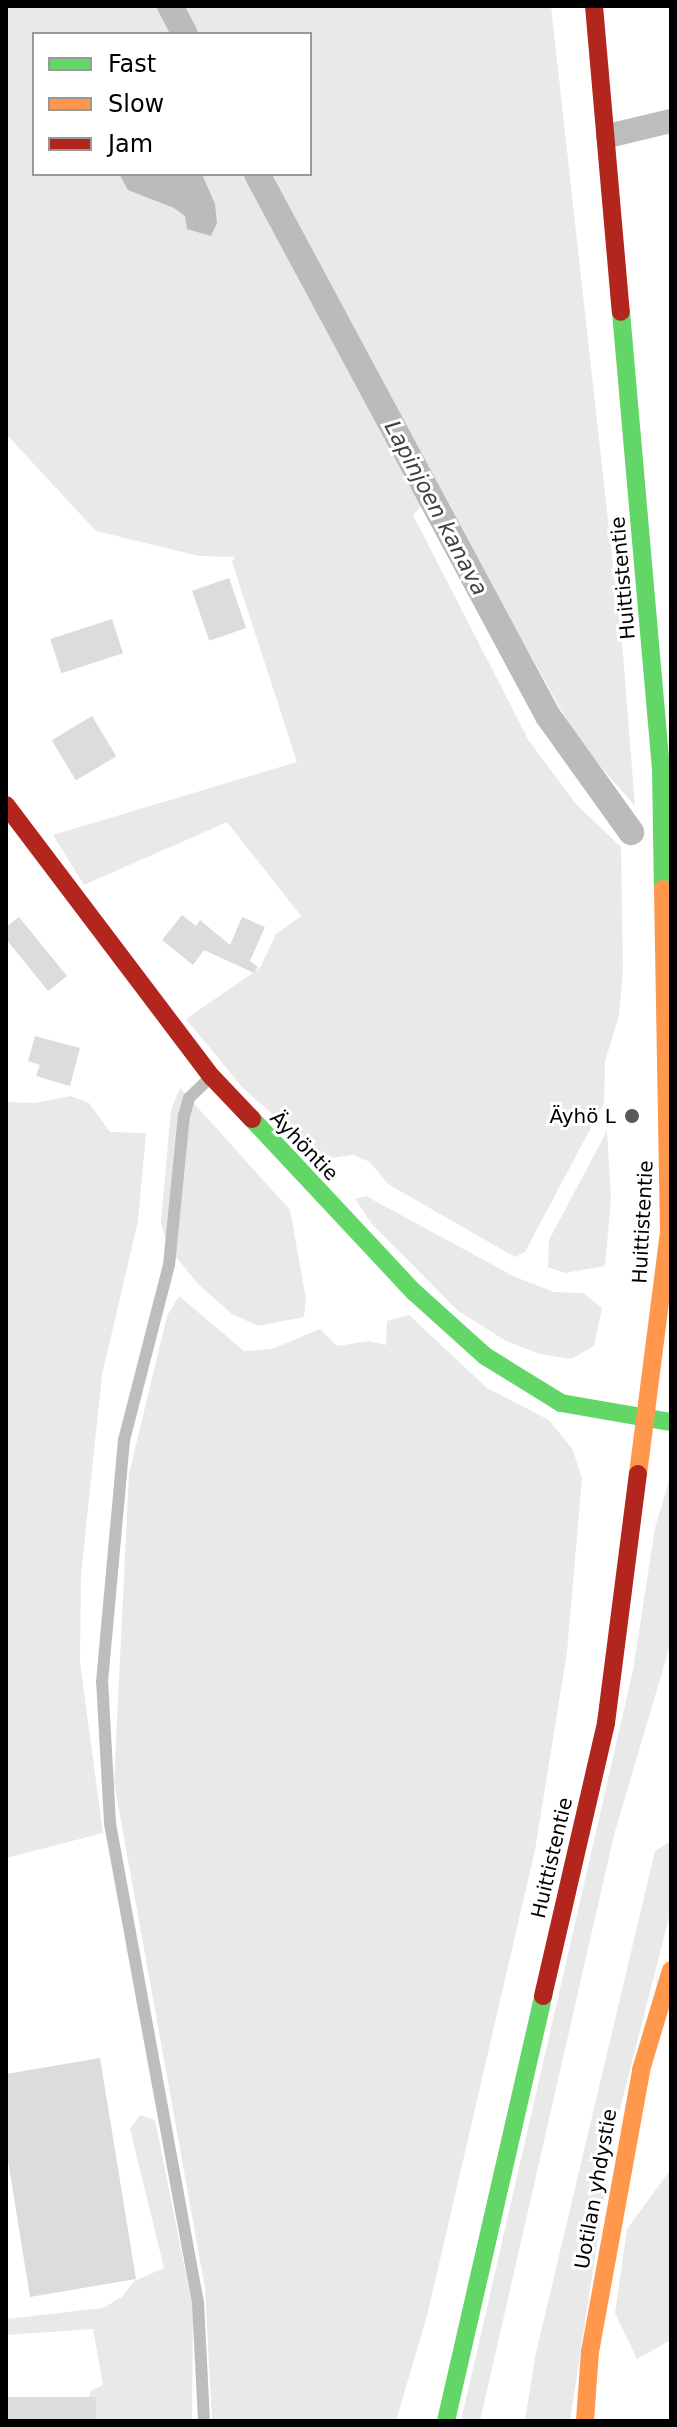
<!DOCTYPE html>
<html>
<head>
<meta charset="utf-8">
<style>
	body { margin:0 }
	#map { position:relative; width:677px; height:2427px; overflow:hidden; background:#fff; font-family:"DejaVu Sans",sans-serif }
	div>[style] { position:absolute }
	[style*='--x'] { left:calc(var(--x)*1px); top:calc(var(--y)*1px); width:calc(var(--w)*1px); rotate:calc(var(--a)*1deg) }
	.green>* { inset:0; background:#e9e9e9 }
	.water>* { inset:0; background:#bbb }
	.canal>* { height:26px; margin:-13px; padding:0 13px; transform-origin:13px; border-radius:13px; background:#bbb }
	.building>* { inset:0; background:#dcdcdc; transform-origin:0 0 }
	.lane>* { height:12px; margin:-6px; padding:0 6px; transform-origin:6px; border-radius:6px; background:#bdbdbd }
	.street>* { height:24px; margin:-12px; padding:0 12px; transform-origin:12px; border-radius:12px; background:#bdbdbd }
	.fast>* { height:18px; margin:-9px; padding:0 9px; transform-origin:9px; border-radius:9px; background:#63d668 }
	.slow>* { height:18px; margin:-9px; padding:0 9px; transform-origin:9px; border-radius:9px; background:#ff974d }
	.jam>* { height:18px; margin:-9px; padding:0 9px; transform-origin:9px; border-radius:9px; background:#b3261e }
	.dots>* { width:22px; height:22px; translate:-50% -50%; box-sizing:border-box; border:4px solid #fff; border-radius:50% }
	span { translate:-50% -50%; white-space:nowrap; text-align:center; line-height:1.15; -webkit-text-stroke:6px #fff; paint-order:stroke }
	.street-label { font-size:20px; color:#000 }
	.poi-label { font-size:20px; color:#000 }
	.right { translate:-100% -50%; text-align:right }
	.water-label { font-size:22px; color:#3f3f3f; font-style:italic }
	.frame { position:absolute; inset:0; border:8px solid #000; pointer-events:none }
	.legend { position:absolute; left:32px; top:32px; width:280px; height:144px; box-sizing:border-box; background:#fff; border:2px solid #999; margin:0; padding:10px 14px; list-style:none; font-size:24px; color:#000 }
	.legend li { display:flex; align-items:center; gap:16px; height:40px }
	.legend b { width:40px; border:2px solid #999 }
</style>
</head>
<body>
<div id="map">
	<div class="green">
		<i style="clip-path:polygon(evenodd,6px 6px,551px 6px,623px 655px,635px 806px,579px 742px,438px 489px,413px 515px,529px 741px,576px 804px,621px 847px,623px 971px,619px 1016px,605px 1061px,604px 1103px,525px 1252px,515px 1257px,388px 1184px,370px 1162px,353px 1155px,323px 1159px,242px 1087px,186px 1019px,260px 968px,276px 934px,301px 916px,227px 822px,84px 885px,53px 835px,297px 762px,232px 562px,235px 557px,199px 556px,96px 531px,6px 434px,6px 6px,34px 34px,310px 34px,310px 174px,34px 174px,34px 34px)"></i>
		<i style="clip-path:polygon(180px 1088px,290px 1210px,306px 1299px,304px 1317px,258px 1326px,232px 1314px,199px 1285px,167px 1246px,161px 1222px,171px 1110px)"></i>
		<i style="clip-path:polygon(71px 1096px,89px 1103px,110px 1132px,146px 1133px,138px 1221px,102px 1375px,81px 1575px,80px 1662px,103px 1833px,6px 1858px,6px 1102px,35px 1103px)"></i>
		<i style="clip-path:polygon(607px 1131px,611px 1199px,605px 1266px,565px 1273px,548px 1267px,549px 1240px)"></i>
		<i style="clip-path:polygon(366px 1196px,515px 1277px,554px 1292px,583px 1293px,602px 1308px,594px 1346px,571px 1359px,540px 1354px,506px 1341px,457px 1310px,371px 1223px,355px 1199px)"></i>
		<i style="clip-path:polygon(179px 1296px,244px 1351px,272px 1349px,320px 1329px,337px 1346px,369px 1341px,386px 1345px,387px 1321px,409px 1315px,487px 1388px,549px 1420px,573px 1450px,582px 1479px,567px 1652px,535px 1850px,427px 2316px,396px 2421px,212px 2421px,205px 2288px,114px 1782px,129px 1474px,167px 1316px)"></i>
		<i style="clip-path:polygon(671px 1474px,671px 1642px,614px 1835px,480px 2421px,461px 2421px,633px 1670px,655px 1528px)"></i>
		<i style="clip-path:polygon(671px 1841px,671px 1910px,614px 2132px,570px 2421px,525px 2421px,535px 2357px,655px 1851px)"></i>
		<i style="clip-path:polygon(140px 2115px,155px 2120px,193px 2309px,192px 2421px,88px 2421px,90px 2391px,103px 2385px,93px 2329px,6px 2335px,6px 2319px,103px 2308px,122px 2297px,134px 2281px,164px 2268px,130px 2129px)"></i>
		<i style="clip-path:polygon(671px 2169px,671px 2340px,637px 2359px,615px 2313px,627px 2229px)"></i>
	</div>
	<div class="water">
		<i style="clip-path:polygon(119px 174px,202px 174px,215px 204px,217px 223px,211px 236px,187px 229px,185px 216px,174px 208px,128px 190px)"></i>
	</div>
	<div class="canal">
		<i style="--x:170;--y:6;--w:32;--a:62"></i>
		<i style="--x:257;--y:174;--w:615;--a:61.77"></i>
		<i style="--x:548;--y:716;--w:143;--a:54.4"></i>
	</div>
	<div class="building">
		<i style="left:229px;top:578px;width:53px;height:39px;rotate:71deg"></i>
		<i style="left:112px;top:619px;width:36px;height:65px;rotate:72deg"></i>
		<i style="left:92px;top:716px;width:47px;height:47px;rotate:59deg"></i>
		<i style="clip-path:polygon(182px 915px,196px 926px,200px 920px,230px 945px,242px 917px,265px 927px,250px 961px,258px 967px,254px 973px,204px 950px,193px 965px,162px 940px)"></i>
		<i style="clip-path:polygon(19px 917px,67px 976px,48px 991px,6px 939px,6px 927px)"></i>
		<i style="clip-path:polygon(35px 1036px,80px 1048px,70px 1086px,36px 1076px,40px 1065px,28px 1061px)"></i>
		<i style="clip-path:polygon(100px 2058px,136px 2279px,30px 2297px,6px 2148px,6px 2074px)"></i>
		<i style="left:96px;top:2397px;width:24px;height:90px;rotate:90deg"></i>
	</div>
	<div class="lane">
		<i style="--x:204;--y:2421;--w:118;--a:-92.9"></i>
		<i style="--x:198;--y:2303;--w:488;--a:-100.4"></i>
		<i style="--x:110;--y:1823;--w:141;--a:-93.2"></i>
		<i style="--x:102;--y:1682;--w:243;--a:-84.8"></i>
		<i style="--x:124;--y:1440;--w:181;--a:-75.6"></i>
		<i style="--x:169;--y:1265;--w:150;--a:-84.3"></i>
		<i style="--x:184;--y:1116;--w:19;--a:-74"></i>
		<i style="--x:189;--y:1098;--w:29;--a:-44"></i>
	</div>
	<div class="street">
		<i style="--x:608;--y:136;--w:65;--a:-13.4"></i>
	</div>
	<div class="fast">
		<i style="--x:621;--y:312;--w:457;--a:85"></i>
		<i style="--x:661;--y:767;--w:122;--a:89.1"></i>
		<i style="--x:252;--y:1119;--w:237;--a:46.9"></i>
		<i style="--x:414;--y:1292;--w:96;--a:42"></i>
		<i style="--x:485;--y:1356;--w:89;--a:31.7"></i>
		<i style="--x:561;--y:1403;--w:112;--a:9.8"></i>
		<i style="--x:446;--y:2421;--w:436;--a:-77.1"></i>
	</div>
	<div class="slow">
		<i style="--x:638;--y:1474;--w:243;--a:-82.7"></i>
		<i style="--x:669;--y:1233;--w:344;--a:-91"></i>
		<i style="--x:585;--y:2421;--w:69;--a:-85.9"></i>
		<i style="--x:590;--y:2352;--w:287;--a:-79.7"></i>
		<i style="--x:641;--y:2070;--w:104;--a:-73.3"></i>
	</div>
	<div class="jam">
		<i style="--x:594;--y:6;--w:307;--a:85"></i>
		<i style="--x:6;--y:805;--w:341;--a:52.9"></i>
		<i style="--x:212;--y:1077;--w:58;--a:46.4"></i>
		<i style="--x:543;--y:1996;--w:280;--a:-77"></i>
		<i style="--x:606;--y:1723;--w:251;--a:-82.7"></i>
	</div>
	<div class="dots">
		<i style="left:632px;top:1116px;background:#595959"></i>
	</div>
	<div class="street-label">
		<span style="left:623px;top:578px;rotate:-95deg">Huittistentie</span>
		<span style="left:304px;top:1146px;rotate:46deg">Äyhöntie</span>
		<span style="left:643px;top:1222px;rotate:-87deg">Huittistentie</span>
		<span style="left:552px;top:1858px;rotate:-77deg">Huittistentie</span>
		<span style="left:596px;top:2189px;rotate:-80deg">Uotilan yhdystie</span>
	</div>
	<div class="poi-label">
		<span class="right" style="left:616px;top:1116px">Äyhö L</span>
	</div>
	<div class="water-label">
		<span style="left:436px;top:508px;rotate:62deg">Lapinjoen kanava</span>
	</div>
	<div class="frame"></div>
	<ul class="legend">
	<li><b style="height:10px;background:#63d668"></b>Fast</li>
	<li><b style="height:10px;background:#ff974d"></b>Slow</li>
	<li><b style="height:10px;background:#b3261e"></b>Jam</li>
	</ul>
</div>
</body>
</html>
